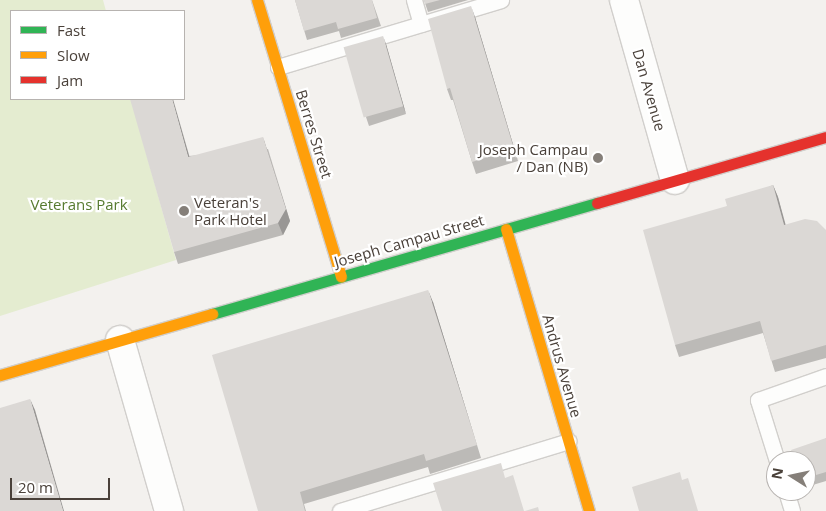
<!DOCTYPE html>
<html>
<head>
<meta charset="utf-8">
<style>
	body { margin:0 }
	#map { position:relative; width:826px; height:511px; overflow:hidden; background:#f3f1ee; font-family:"Open Sans",sans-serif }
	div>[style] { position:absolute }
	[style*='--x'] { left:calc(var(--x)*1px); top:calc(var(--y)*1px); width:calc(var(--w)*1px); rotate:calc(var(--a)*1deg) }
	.green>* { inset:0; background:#e4ecd0 }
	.roads { filter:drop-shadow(1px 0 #d1cfcc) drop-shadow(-1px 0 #d1cfcc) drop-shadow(0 1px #d1cfcc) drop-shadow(0 -1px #d1cfcc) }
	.lane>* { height:15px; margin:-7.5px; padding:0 7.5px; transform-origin:7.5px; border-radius:7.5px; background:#fdfdfc }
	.street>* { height:28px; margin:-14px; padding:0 14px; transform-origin:14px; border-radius:14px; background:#fdfdfc }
	.fast>* { height:11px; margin:-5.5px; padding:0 5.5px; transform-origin:5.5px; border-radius:5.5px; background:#30b455 }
	.slow>* { height:11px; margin:-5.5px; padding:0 5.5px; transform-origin:5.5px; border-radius:5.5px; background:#ff9f0a }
	.jam>* { height:11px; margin:-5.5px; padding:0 5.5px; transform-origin:5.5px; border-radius:5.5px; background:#e5322d }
	.wall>* { inset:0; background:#bcbab7 }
	.shaded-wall>* { inset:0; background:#999795 }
	.building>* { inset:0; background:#dbd8d5; transform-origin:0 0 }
	.dots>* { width:14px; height:14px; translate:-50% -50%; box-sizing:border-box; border:2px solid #fff; border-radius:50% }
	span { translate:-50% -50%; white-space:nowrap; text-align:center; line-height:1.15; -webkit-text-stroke:4.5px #fff; paint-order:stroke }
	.street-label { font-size:15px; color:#4a413a }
	.poi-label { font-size:15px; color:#4a413a }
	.right { translate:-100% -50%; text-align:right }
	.left { translate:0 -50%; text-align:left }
	.park-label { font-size:15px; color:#567a2f }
	.legend { position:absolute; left:10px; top:10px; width:175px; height:90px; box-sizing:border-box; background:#fff; border:1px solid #b7b3b0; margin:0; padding:6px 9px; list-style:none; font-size:15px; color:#4a413a }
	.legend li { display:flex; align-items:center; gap:10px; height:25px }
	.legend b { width:25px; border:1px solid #b7b3b0 }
	.north { position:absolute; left:766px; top:451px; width:50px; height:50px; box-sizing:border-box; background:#fff; border:1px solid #b7b3b0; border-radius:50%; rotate:280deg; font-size:14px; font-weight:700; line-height:20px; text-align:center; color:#4a413a }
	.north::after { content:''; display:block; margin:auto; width:18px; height:22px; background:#857f79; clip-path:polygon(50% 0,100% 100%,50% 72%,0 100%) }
	.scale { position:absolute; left:10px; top:478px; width:100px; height:22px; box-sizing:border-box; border:2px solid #4a413a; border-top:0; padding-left:6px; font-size:15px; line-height:18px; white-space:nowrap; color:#4a413a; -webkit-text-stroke:4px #fff; paint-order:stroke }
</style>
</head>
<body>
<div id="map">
	<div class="green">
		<i style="clip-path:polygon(0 0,103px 0,106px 11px,11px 11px,11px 99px,131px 99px,176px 260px,0 316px)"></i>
	</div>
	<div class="roads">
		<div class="lane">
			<i style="--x:414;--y:0;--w:25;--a:74"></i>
			<i style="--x:278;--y:67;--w:233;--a:-16.7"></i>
			<i style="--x:777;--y:461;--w:64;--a:-107.3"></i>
			<i style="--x:758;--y:400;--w:72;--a:-19.4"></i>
			<i style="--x:786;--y:491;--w:21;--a:73"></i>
			<i style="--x:340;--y:511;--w:239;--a:-17"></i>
		</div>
		<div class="street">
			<i style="--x:624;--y:0;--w:187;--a:74.2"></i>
			<i style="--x:120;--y:340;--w:178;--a:74"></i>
		</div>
		<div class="fast">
			<i style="--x:212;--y:314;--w:401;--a:-16.1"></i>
		</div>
		<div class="slow">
			<i style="--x:257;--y:0;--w:289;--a:73.1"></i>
			<i style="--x:506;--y:229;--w:294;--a:73.6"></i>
			<i style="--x:0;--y:375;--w:221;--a:-16.1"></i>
		</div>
		<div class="jam">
			<i style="--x:597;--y:203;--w:238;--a:-16.1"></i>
		</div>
	</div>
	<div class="wall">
		<i style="clip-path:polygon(295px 0,372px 0,381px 26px,341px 38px,339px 31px,307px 40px)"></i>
		<i style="clip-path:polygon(424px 0,468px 0,428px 12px)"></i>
		<i style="clip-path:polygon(475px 17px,518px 161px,476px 174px,472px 162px,453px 100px,451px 100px,447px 89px)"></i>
		<i style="clip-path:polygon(386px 44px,406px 114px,369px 126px,366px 117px)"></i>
		<i style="clip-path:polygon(268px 149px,290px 221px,283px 235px,178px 264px,174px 252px,189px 156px)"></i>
		<i style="clip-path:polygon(773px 185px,778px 197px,785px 225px,826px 230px,826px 358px,775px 372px,763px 333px,679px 357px,675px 345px,727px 206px)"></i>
		<i style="clip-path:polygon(433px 302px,481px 458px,430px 474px,428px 467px,304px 504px,306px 511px,258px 511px)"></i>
		<i style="clip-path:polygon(826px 438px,826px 481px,806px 487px,806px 461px)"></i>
	</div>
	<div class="shaded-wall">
		<i style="clip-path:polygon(471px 6px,475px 17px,518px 161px,514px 149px)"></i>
		<i style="clip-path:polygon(383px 36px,386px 44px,406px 114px,403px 106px)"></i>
		<i style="clip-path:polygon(172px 99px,173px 99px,193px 169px,188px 157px)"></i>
		<i style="clip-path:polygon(263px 137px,290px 221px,283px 235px,278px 223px)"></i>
		<i style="clip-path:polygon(773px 185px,778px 197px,789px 237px,784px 225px)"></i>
		<i style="clip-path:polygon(428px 290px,433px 302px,481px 458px,477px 445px)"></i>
		<i style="clip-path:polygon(30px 399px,35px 410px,64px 511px,63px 511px)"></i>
	</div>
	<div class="building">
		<i style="clip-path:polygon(295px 0,372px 0,377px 18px,338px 29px,336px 22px,304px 31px)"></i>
		<i style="clip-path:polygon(424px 0,440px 0,425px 4px)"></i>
		<i style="clip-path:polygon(471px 6px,514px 149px,472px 162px,450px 88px,447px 89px,428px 19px)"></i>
		<i style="left:383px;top:36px;width:73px;height:41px;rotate:74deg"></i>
		<i style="clip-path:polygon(130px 99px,172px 99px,188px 157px,263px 137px,286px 209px,278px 223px,174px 252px)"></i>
		<i style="clip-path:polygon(773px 185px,784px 225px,805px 219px,817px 221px,826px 230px,826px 345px,771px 361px,760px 321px,675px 345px,643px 230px,727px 206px,725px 199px)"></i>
		<i style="clip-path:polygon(428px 290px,477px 445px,426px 461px,424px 454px,300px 492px,305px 511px,258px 511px,212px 355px)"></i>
		<i style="clip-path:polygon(30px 399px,63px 511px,0 511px,0 408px)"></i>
		<i style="clip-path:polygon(826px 438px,826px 472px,806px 478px,806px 461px,795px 461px,791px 450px)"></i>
		<i style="clip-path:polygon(501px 463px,505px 478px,513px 475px,524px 511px,442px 511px,433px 483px)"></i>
		<i style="clip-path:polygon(680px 472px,682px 480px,688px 478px,698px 511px,639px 511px,632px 487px)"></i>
		<i style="clip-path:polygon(538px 507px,539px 511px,525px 511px)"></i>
	</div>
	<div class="dots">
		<i style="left:598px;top:158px;background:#857f79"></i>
		<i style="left:184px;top:211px;background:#857f79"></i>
	</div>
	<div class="street-label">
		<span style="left:649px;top:90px;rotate:74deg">Dan Avenue</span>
		<span style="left:314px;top:134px;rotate:73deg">Berres Street</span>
		<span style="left:409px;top:241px;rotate:-16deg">Joseph Campau Street</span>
		<span style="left:562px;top:366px;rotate:74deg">Andrus Avenue</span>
	</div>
	<div class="poi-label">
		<span class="right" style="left:588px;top:158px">Joseph Campau<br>/ Dan (NB)</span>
		<span class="left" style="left:194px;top:211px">Veteran's<br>Park Hotel</span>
	</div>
	<div class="park-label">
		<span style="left:79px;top:205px">Veterans Park</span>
	</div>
	<ul class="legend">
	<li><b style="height:6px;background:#30b455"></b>Fast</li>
	<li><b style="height:6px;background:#ff9f0a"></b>Slow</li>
	<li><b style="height:6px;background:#e5322d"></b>Jam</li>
	</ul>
	<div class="north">N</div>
	<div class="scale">20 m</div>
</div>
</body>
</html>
